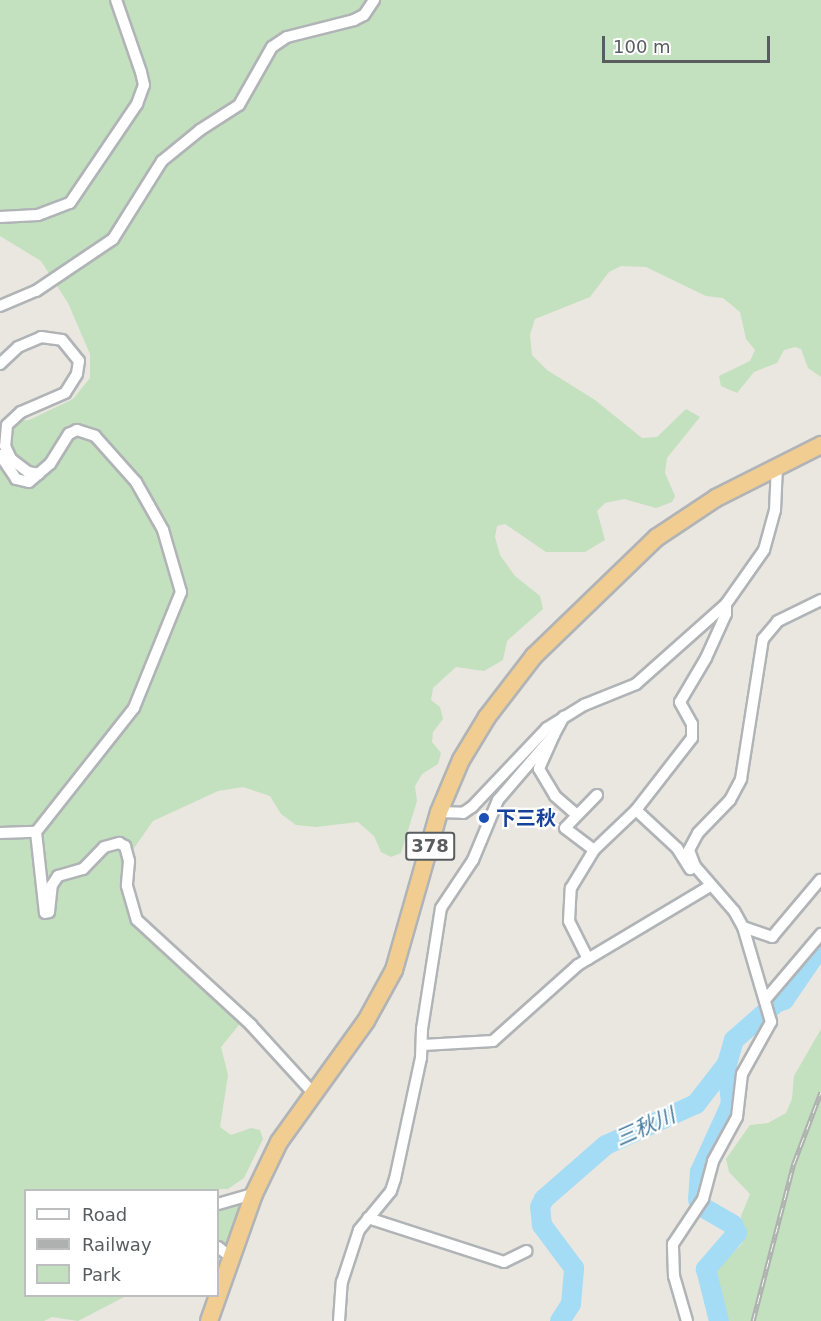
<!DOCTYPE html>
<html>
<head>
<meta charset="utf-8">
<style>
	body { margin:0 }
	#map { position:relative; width:821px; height:1321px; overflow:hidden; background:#eae7e0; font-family:"DejaVu Sans","Noto Sans JP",sans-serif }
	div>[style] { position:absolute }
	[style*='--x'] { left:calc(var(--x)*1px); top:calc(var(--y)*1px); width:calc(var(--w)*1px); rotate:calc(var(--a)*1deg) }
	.green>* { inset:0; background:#c3e0bf }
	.river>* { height:20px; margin:-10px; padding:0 10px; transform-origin:10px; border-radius:10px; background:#a5dcf5 }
	.roads { filter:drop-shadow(2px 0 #b1b4b7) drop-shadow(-2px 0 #b1b4b7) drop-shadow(0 2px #b1b4b7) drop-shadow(0 -2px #b1b4b7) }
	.minor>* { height:10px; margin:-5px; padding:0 5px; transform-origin:5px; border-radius:5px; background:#fff }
	.highway>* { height:16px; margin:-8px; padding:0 8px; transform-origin:8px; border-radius:8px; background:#f1cd91 }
	.rail>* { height:5px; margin-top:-2.5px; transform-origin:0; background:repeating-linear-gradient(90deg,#fff 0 9px,#afb0b0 0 18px); box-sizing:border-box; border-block:2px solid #afb0b0 }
	.dots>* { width:16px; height:16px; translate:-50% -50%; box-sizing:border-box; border:3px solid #fff; border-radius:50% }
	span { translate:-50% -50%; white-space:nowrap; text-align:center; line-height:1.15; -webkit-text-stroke:4.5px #fff; paint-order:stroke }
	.shield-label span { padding:2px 4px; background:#fff; border:2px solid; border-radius:4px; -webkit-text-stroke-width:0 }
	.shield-label { font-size:18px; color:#595d60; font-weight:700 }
	.transit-label { font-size:20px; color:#164399; font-weight:700 }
	.left { translate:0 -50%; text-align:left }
	.water-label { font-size:21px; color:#43799c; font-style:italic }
	.legend { position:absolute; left:24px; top:1189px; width:195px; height:108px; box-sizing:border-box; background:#fff; border:2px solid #bdbebf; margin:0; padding:8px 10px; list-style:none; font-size:18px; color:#595d60 }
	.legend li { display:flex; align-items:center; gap:12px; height:30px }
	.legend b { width:30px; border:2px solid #bdbebf }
	.scale { position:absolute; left:602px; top:36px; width:168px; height:27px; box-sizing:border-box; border:3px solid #595d60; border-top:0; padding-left:8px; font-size:18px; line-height:21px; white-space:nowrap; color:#595d60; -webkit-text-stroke:4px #fff; paint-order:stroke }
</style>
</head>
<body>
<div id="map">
	<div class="green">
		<i style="clip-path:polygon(0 0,821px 0,821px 377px,808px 368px,801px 349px,795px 347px,784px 350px,777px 363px,754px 372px,737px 393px,721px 386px,719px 376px,750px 361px,755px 350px,746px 339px,740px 312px,723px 298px,706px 296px,646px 267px,621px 266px,609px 272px,590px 297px,535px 319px,530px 335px,532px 355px,547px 370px,595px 400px,642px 438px,657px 437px,686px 409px,700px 417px,667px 458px,665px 473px,675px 496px,672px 502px,656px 508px,624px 499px,605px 503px,597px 511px,605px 540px,585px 552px,546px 552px,505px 524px,497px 526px,495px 537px,500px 555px,515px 576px,540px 596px,543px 609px,507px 641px,503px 660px,484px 671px,456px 667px,433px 688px,431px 700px,440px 707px,443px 719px,433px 732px,432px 742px,441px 753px,438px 764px,422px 774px,415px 786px,417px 801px,401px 853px,391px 857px,381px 852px,374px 836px,358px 822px,316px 827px,296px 825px,281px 814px,270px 796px,243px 787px,218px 791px,153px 821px,123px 864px,121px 877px,126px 904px,135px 921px,236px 1011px,239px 1025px,221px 1047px,228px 1075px,220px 1127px,231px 1135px,251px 1128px,260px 1130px,263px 1139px,244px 1178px,228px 1189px,26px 1190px,26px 1296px,126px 1296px,78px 1321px,52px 1317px,44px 1321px,0 1321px,0 422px,29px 420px,73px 399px,90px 378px,90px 354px,68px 303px,41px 261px,0 236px)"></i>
		<i style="clip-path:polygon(821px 1029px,821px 1321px,727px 1321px,714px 1274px,718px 1266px,741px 1245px,745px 1237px,741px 1216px,750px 1194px,729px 1172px,726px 1159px,750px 1125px,768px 1123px,786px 1113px,792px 1099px,794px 1076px)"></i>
		<i style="clip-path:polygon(236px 1204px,240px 1209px,229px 1243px,222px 1246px,218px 1242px,218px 1209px)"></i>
	</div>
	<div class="river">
		<i style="--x:698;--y:1200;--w:28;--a:-86"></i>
		<i style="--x:700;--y:1172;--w:75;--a:-65.5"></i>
		<i style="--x:731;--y:1104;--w:40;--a:-95.7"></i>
		<i style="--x:704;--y:1208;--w:34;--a:30"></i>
		<i style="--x:733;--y:1225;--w:9;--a:63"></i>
		<i style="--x:737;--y:1233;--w:48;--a:130.7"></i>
		<i style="--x:706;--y:1269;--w:54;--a:76"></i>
		<i style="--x:560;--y:1321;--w:20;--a:-57"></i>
		<i style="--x:571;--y:1304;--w:36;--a:-85"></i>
		<i style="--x:574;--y:1268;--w:54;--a:-126.7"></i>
		<i style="--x:542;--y:1225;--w:18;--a:-96"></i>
		<i style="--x:540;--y:1207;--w:9;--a:-63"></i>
		<i style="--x:544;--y:1199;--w:82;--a:-41.1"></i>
		<i style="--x:606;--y:1145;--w:99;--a:-24.5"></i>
		<i style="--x:696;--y:1104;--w:51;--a:-52.2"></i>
		<i style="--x:727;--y:1064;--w:25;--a:-74"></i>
		<i style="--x:734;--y:1040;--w:56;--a:-41.4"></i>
		<i style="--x:776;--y:1003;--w:9;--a:-21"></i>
		<i style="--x:784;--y:1000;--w:65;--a:-55.6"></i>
	</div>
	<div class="roads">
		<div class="minor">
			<i style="--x:0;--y:217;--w:38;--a:-3"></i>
			<i style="--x:38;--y:215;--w:34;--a:-21"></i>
			<i style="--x:70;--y:203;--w:120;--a:-55.9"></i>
			<i style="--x:137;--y:104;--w:20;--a:-70"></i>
			<i style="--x:144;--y:85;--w:13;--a:-103"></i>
			<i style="--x:141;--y:72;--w:76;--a:-109.1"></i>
			<i style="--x:0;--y:306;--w:39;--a:-23"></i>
			<i style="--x:36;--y:291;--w:93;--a:-34"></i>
			<i style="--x:113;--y:239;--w:92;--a:-57.9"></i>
			<i style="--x:162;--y:161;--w:49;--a:-39.2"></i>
			<i style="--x:200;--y:130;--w:46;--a:-32.7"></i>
			<i style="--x:239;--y:105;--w:67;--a:-60.4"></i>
			<i style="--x:272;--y:47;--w:18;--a:-34"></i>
			<i style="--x:287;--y:37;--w:69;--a:-14.2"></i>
			<i style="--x:354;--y:20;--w:11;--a:-27"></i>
			<i style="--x:364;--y:15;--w:18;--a:-56"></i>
			<i style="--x:0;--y:364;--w:25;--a:-43"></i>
			<i style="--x:18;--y:347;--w:25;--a:-23"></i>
			<i style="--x:41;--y:337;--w:21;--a:8"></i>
			<i style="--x:62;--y:340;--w:27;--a:51"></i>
			<i style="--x:79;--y:361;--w:13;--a:99"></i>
			<i style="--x:77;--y:374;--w:22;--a:122"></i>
			<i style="--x:65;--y:393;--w:48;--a:156.6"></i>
			<i style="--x:21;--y:412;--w:19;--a:137"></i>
			<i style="--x:7;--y:425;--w:21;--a:95"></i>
			<i style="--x:5;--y:446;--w:14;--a:65"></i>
			<i style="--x:11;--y:459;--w:21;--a:37"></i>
			<i style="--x:28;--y:472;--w:11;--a:10"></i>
			<i style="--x:0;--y:455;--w:29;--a:56"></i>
			<i style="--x:16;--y:479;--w:13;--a:13"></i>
			<i style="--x:29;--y:482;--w:28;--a:-41"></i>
			<i style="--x:50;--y:464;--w:36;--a:-58"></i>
			<i style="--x:69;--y:434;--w:9;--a:-27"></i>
			<i style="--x:77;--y:430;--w:19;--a:18"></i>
			<i style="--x:95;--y:436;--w:62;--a:48.3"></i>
			<i style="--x:136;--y:482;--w:55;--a:60.6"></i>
			<i style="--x:163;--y:530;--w:65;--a:73.8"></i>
			<i style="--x:181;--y:592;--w:125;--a:112.1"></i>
			<i style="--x:134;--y:708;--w:158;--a:128.3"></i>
			<i style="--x:36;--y:832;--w:81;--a:83.7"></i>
			<i style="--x:45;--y:913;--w:4;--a:-14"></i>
			<i style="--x:49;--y:912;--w:27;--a:-84"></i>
			<i style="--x:52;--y:885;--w:11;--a:-56"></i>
			<i style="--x:58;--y:876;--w:26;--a:-16"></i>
			<i style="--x:83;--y:869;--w:30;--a:-46"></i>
			<i style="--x:104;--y:847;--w:16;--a:-15"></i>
			<i style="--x:119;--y:843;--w:7;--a:27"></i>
			<i style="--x:125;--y:846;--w:16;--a:75"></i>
			<i style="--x:129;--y:861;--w:25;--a:95"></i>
			<i style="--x:127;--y:886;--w:35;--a:74"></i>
			<i style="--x:137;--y:920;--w:155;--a:42.6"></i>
			<i style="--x:251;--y:1025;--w:92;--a:47.6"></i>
			<i style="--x:554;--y:735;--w:37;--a:114"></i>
			<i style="--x:539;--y:769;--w:31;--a:59"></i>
			<i style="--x:555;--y:796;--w:28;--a:41"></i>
			<i style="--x:636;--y:810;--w:56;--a:42.8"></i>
			<i style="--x:677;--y:848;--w:25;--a:58"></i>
			<i style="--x:439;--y:812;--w:24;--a:2"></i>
			<i style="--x:463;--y:813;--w:11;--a:-34"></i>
			<i style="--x:472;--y:807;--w:109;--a:-46.5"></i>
			<i style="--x:547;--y:728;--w:44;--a:-31.9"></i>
			<i style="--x:584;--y:705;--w:56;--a:-22"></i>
			<i style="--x:636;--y:684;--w:120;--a:-41.6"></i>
			<i style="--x:726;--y:604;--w:66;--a:-54.9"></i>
			<i style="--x:764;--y:550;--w:41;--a:-74.6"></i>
			<i style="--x:775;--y:510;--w:44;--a:-87.4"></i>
			<i style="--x:0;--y:833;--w:36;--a:-2"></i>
			<i style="--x:594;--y:850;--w:36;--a:-143"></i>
			<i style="--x:565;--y:828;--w:46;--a:-45.9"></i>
			<i style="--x:743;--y:927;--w:31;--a:19"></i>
			<i style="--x:772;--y:937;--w:75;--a:-49.9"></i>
			<i style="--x:588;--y:959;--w:42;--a:-116.6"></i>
			<i style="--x:569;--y:921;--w:33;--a:-87"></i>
			<i style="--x:571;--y:888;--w:44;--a:-58.8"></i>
			<i style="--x:594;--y:850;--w:58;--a:-43.6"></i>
			<i style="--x:636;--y:810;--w:91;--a:-52.1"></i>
			<i style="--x:692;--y:738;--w:14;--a:-90"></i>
			<i style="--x:692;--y:724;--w:25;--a:-119"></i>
			<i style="--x:680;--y:702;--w:51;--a:-59.4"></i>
			<i style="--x:706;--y:658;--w:48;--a:-65.6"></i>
			<i style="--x:726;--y:614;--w:10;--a:-90"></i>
			<i style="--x:765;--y:1000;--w:87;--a:-49.7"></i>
			<i style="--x:423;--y:1045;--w:70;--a:-3.3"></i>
			<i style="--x:493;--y:1041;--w:114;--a:-41.8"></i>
			<i style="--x:578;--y:965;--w:154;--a:-30.9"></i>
			<i style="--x:218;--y:1204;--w:37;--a:-16"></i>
			<i style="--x:368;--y:1218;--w:143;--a:17.9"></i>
			<i style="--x:504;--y:1262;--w:25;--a:-26"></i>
			<i style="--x:218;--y:1247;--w:18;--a:38"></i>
			<i style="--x:339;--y:1321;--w:39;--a:-86"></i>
			<i style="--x:342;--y:1282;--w:55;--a:-71.9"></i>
			<i style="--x:359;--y:1230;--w:50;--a:-50.6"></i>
			<i style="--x:391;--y:1191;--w:13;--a:-72"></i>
			<i style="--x:395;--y:1179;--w:124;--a:-77.9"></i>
			<i style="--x:421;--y:1058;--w:29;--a:-88"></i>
			<i style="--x:422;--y:1029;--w:122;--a:-81.1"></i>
			<i style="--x:441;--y:908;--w:58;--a:-56.3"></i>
			<i style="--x:473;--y:860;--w:65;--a:-67.4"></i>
			<i style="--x:498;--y:800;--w:86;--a:-49.3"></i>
			<i style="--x:554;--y:735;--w:21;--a:-62"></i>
			<i style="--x:687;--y:1321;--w:47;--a:-106.1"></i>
			<i style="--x:674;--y:1276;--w:32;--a:-92"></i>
			<i style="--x:673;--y:1244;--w:54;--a:-56.3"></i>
			<i style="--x:703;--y:1199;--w:39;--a:-75"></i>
			<i style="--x:713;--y:1161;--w:50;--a:-61.4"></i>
			<i style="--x:737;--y:1117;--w:43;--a:-83.4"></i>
			<i style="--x:742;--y:1074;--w:60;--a:-60.9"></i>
			<i style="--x:771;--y:1022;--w:99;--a:-106.4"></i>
			<i style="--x:743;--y:927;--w:18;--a:-119"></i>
			<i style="--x:734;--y:911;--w:60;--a:-130.9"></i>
			<i style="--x:695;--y:866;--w:17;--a:-111"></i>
			<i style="--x:689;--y:850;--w:19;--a:-62"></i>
			<i style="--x:698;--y:833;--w:46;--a:-45.9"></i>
			<i style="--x:730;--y:800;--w:24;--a:-62"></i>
			<i style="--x:741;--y:779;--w:142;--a:-81.1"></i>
			<i style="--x:763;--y:639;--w:23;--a:-50"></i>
			<i style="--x:778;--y:621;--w:48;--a:-26"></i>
		</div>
		<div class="highway">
			<i style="--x:209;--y:1321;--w:135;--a:-70.5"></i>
			<i style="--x:254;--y:1194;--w:58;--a:-64.3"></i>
			<i style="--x:279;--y:1142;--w:149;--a:-54.3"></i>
			<i style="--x:366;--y:1021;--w:58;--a:-61.2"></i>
			<i style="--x:394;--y:970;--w:164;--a:-74.1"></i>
			<i style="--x:439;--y:812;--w:56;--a:-67.1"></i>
			<i style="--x:461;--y:760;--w:50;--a:-58.8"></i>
			<i style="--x:487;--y:717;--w:77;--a:-52.4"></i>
			<i style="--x:534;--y:656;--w:170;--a:-44"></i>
			<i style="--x:656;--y:538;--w:72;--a:-33.7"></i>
			<i style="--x:716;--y:498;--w:118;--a:-26.8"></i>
		</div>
	</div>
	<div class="rail">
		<i style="--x:753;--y:1321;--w:163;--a:-75.5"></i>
		<i style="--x:794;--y:1163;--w:76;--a:-69.2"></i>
	</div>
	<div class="dots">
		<i style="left:484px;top:818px;background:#1a4fb4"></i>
	</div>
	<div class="shield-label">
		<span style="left:430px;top:846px">378</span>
	</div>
	<div class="transit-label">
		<span class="left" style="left:496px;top:818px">下三秋</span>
	</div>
	<div class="water-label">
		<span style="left:645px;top:1127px;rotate:-24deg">三秋川</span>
	</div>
	<ul class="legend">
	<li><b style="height:8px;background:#fff"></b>Road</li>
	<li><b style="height:8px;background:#afb0b0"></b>Railway</li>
	<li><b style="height:16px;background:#c3e0bf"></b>Park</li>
	</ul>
	<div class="scale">100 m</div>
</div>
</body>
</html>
